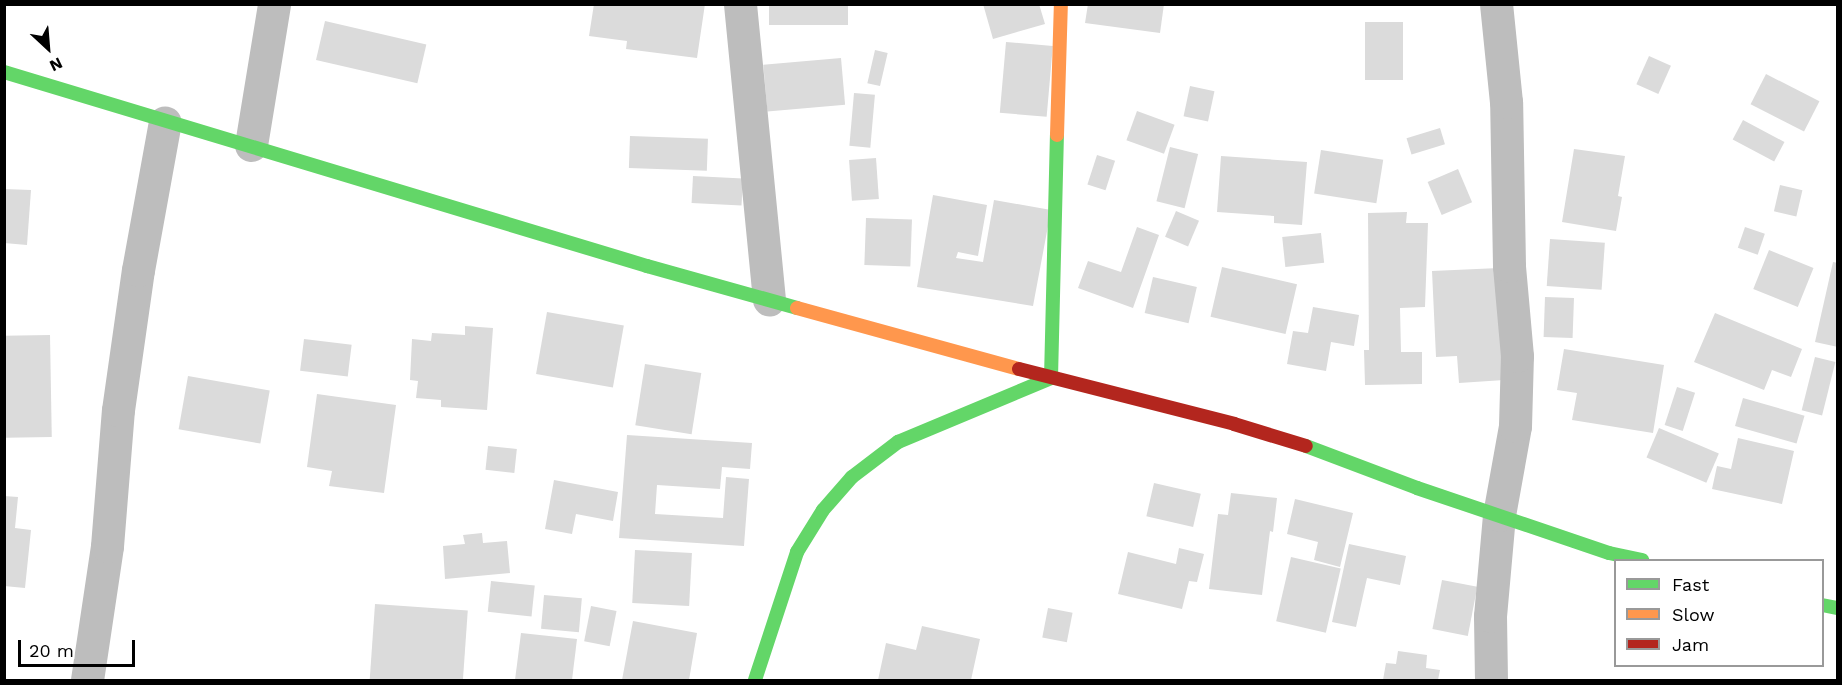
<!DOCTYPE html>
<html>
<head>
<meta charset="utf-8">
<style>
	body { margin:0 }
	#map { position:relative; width:1842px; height:685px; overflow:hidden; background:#fff; font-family:"Work Sans",sans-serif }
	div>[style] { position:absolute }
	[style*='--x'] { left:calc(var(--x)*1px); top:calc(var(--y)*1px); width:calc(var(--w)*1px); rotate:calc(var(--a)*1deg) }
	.building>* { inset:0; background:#dbdbdb; transform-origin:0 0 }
	.street>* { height:33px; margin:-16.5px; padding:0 16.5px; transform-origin:16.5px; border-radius:16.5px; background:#bdbdbd }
	.fast>* { height:14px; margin:-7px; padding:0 7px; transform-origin:7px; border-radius:7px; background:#63d668 }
	.slow>* { height:14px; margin:-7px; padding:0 7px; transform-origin:7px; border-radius:7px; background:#ff974d }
	.jam>* { height:14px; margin:-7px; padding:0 7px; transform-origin:7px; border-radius:7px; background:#b3261e }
	span { translate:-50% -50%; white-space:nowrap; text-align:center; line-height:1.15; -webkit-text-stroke:6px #fff; paint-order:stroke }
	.frame { position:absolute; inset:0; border:6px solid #000; pointer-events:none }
	.legend { position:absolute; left:1614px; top:559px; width:210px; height:108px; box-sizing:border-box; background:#fff; border:2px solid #999; margin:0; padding:8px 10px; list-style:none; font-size:18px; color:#000 }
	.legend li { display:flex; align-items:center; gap:12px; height:30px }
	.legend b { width:30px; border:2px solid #999 }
	.north { position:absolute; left:18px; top:18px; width:60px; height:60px; -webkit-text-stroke:4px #fff; paint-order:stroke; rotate:154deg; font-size:16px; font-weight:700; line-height:24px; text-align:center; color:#000 }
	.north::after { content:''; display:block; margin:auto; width:21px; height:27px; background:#000; clip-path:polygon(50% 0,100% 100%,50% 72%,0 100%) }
	.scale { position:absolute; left:18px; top:640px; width:117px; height:27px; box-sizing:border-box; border:3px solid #000; border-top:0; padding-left:8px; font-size:18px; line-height:21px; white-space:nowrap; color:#000; -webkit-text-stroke:4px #fff; paint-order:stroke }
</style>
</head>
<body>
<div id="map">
	<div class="building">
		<i style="clip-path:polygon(594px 4px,705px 4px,697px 58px,626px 49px,627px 41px,589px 36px)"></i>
		<i style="clip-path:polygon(983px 4px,1039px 4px,1045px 24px,993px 39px)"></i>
		<i style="clip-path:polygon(1088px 4px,1164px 4px,1160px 33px,1085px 23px)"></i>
		<i style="left:769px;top:5px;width:79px;height:20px"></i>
		<i style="left:325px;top:21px;width:104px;height:40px;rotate:13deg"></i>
		<i style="left:1365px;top:22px;width:38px;height:58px"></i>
		<i style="left:1006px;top:42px;width:47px;height:71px;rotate:5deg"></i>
		<i style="left:875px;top:50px;width:13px;height:34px;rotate:13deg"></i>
		<i style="left:1649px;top:56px;width:24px;height:31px;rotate:24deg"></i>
		<i style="left:841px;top:58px;width:47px;height:78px;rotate:85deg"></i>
		<i style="left:1766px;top:74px;width:60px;height:34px;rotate:27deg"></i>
		<i style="left:1190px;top:86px;width:25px;height:31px;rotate:12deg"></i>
		<i style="left:854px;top:93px;width:21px;height:53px;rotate:5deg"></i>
		<i style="left:1137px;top:111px;width:40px;height:31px;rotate:20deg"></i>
		<i style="left:1743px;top:120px;width:47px;height:22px;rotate:28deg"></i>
		<i style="left:1440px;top:128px;width:17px;height:35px;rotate:73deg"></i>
		<i style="left:630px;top:136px;width:78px;height:32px;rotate:2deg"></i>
		<i style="left:1170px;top:147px;width:29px;height:56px;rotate:14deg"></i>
		<i style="clip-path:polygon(1574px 149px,1625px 156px,1618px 196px,1622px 197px,1616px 231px,1562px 222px)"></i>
		<i style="left:1321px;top:150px;width:63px;height:44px;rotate:9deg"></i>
		<i style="left:1097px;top:155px;width:19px;height:31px;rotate:18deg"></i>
		<i style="clip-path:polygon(1221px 156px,1307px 162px,1302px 225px,1274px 223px,1274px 216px,1217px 212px)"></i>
		<i style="left:876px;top:158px;width:41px;height:27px;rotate:86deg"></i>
		<i style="left:1458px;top:169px;width:36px;height:33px;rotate:67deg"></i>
		<i style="left:693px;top:176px;width:50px;height:27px;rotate:3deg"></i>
		<i style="left:1780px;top:185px;width:23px;height:27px;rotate:13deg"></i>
		<i style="clip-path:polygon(4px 189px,31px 190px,27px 245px,4px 243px)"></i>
		<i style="clip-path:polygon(933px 195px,987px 205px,978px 256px,958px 252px,956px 258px,983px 262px,994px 200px,1051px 210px,1033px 306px,917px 287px)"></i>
		<i style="left:1176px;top:211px;width:25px;height:28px;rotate:23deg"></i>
		<i style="clip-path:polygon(1407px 212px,1406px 223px,1428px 223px,1425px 307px,1400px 308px,1401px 352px,1422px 352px,1422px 384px,1365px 385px,1364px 350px,1369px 350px,1368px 213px)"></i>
		<i style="left:866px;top:218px;width:46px;height:47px;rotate:2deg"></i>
		<i style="clip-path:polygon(1137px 227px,1159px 235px,1133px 308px,1078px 288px,1088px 261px,1121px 272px)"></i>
		<i style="left:1745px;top:227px;width:21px;height:22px;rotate:19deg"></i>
		<i style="left:1321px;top:233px;width:30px;height:39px;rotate:84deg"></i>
		<i style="left:1550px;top:239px;width:55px;height:47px;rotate:4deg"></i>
		<i style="left:1769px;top:250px;width:48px;height:42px;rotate:22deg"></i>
		<i style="clip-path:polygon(1833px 262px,1838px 263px,1838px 347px,1815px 342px)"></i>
		<i style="left:1222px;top:267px;width:77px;height:51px;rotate:13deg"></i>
		<i style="clip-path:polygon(1499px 268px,1504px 380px,1459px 383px,1457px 356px,1436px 357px,1432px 271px)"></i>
		<i style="left:1153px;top:277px;width:45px;height:37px;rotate:13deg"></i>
		<i style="left:1545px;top:297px;width:29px;height:40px;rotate:2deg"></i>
		<i style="clip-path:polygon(1313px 307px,1359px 315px,1354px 346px,1331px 342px,1326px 371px,1287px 364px,1293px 331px,1308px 333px)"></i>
		<i style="left:547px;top:312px;width:78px;height:63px;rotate:10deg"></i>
		<i style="clip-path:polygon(1715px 313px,1802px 349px,1791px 377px,1772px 370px,1764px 390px,1694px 362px)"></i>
		<i style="clip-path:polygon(465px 326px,493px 328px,487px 410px,441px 407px,441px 400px,416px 398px,418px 381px,410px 380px,412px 339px,431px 341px,432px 333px,465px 335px)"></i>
		<i style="left:50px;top:335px;width:102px;height:46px;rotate:89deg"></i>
		<i style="left:304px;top:339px;width:48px;height:32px;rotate:7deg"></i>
		<i style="clip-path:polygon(1564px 349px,1664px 365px,1653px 433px,1572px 420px,1577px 393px,1557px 390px)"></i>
		<i style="left:1815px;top:357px;width:21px;height:55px;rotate:14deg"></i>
		<i style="left:645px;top:364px;width:57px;height:62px;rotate:9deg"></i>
		<i style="left:188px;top:376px;width:83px;height:54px;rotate:10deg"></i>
		<i style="left:1677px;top:387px;width:19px;height:40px;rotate:18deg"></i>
		<i style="clip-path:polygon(317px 394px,396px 405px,384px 493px,329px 486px,332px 471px,307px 467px)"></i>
		<i style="left:1743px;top:398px;width:64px;height:29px;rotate:16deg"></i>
		<i style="left:1659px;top:428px;width:65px;height:32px;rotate:23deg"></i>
		<i style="clip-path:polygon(627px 435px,752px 443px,750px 469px,722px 467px,720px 489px,657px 485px,655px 514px,723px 518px,726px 477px,749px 479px,744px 546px,619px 538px)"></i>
		<i style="clip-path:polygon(1738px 438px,1794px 451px,1782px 504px,1712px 489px,1717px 466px,1731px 469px)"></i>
		<i style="left:488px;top:446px;width:29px;height:24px;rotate:6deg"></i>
		<i style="clip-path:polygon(554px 480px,618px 492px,613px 521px,576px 514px,572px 534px,545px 529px)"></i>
		<i style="left:1154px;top:483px;width:48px;height:34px;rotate:13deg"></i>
		<i style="clip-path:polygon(1231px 493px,1277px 498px,1273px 532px,1270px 531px,1262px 595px,1209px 589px,1218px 514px,1228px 515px)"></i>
		<i style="clip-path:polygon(4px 496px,18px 497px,15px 528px,31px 530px,25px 588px,4px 586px)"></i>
		<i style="clip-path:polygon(1295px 499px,1353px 513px,1340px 567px,1314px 560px,1318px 542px,1287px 534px)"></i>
		<i style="clip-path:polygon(482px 533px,483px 543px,507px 541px,510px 573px,445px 579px,443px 546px,465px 544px,463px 535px)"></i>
		<i style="clip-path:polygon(1349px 544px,1406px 556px,1400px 585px,1367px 578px,1356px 627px,1332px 622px)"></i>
		<i style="clip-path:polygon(1179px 548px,1204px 554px,1197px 582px,1189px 581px,1182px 609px,1118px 594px,1128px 552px,1176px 564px)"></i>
		<i style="left:635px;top:550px;width:57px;height:53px;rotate:3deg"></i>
		<i style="left:1291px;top:557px;width:51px;height:66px;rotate:13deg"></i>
		<i style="left:1442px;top:580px;width:36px;height:50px;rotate:11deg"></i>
		<i style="left:491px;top:581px;width:44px;height:31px;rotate:6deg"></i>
		<i style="left:544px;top:595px;width:38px;height:34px;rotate:5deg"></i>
		<i style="left:375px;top:604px;width:93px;height:76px;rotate:4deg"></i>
		<i style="left:591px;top:606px;width:26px;height:36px;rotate:11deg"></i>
		<i style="left:1048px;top:608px;width:25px;height:30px;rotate:11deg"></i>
		<i style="clip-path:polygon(633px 621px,697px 633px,689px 680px,622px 680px)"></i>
		<i style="clip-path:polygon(922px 626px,980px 639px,971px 680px,878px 680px,886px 643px,916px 650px)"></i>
		<i style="clip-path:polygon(521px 633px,577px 639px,572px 680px,515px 680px)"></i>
		<i style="clip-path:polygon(1398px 651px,1427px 655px,1426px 668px,1440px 670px,1438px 680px,1383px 680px,1386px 663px,1396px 664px)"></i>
	</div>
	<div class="street">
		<i style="--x:740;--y:4;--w:297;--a:84.4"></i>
		<i style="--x:251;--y:145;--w:143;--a:-80.7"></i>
		<i style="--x:87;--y:680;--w:135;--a:-81.5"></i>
		<i style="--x:107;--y:546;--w:136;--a:-85.4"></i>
		<i style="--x:118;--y:410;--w:141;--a:-81.9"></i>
		<i style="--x:138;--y:270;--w:150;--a:-79.7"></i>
		<i style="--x:1491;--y:680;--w:64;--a:-90.9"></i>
		<i style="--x:1490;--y:616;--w:101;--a:-84.9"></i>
		<i style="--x:1499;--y:515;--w:90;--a:-79.8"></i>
		<i style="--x:1515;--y:426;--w:70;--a:-88.4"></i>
		<i style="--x:1517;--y:356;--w:90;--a:-95.1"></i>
		<i style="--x:1509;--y:266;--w:164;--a:-91"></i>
		<i style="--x:1506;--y:102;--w:99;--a:-95.8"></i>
	</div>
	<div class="fast">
		<i style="--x:4;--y:72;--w:672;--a:16.79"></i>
		<i style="--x:647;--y:266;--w:156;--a:15.6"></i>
		<i style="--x:1306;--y:446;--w:119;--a:20.7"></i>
		<i style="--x:1417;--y:488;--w:203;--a:18.7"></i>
		<i style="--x:1609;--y:553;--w:34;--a:12"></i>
		<i style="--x:1822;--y:605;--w:16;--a:11"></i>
		<i style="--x:755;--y:680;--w:135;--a:-71.8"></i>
		<i style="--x:797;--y:552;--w:49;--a:-58.2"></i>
		<i style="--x:823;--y:510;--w:44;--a:-48.7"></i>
		<i style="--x:852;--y:477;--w:58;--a:-37.3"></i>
		<i style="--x:898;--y:442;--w:166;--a:-22.7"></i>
		<i style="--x:1051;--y:378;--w:243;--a:-88.6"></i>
	</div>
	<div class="slow">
		<i style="--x:1057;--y:135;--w:131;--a:-88.3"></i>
		<i style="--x:797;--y:308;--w:230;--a:15.4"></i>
	</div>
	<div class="jam">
		<i style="--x:1019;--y:369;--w:222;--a:14.3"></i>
		<i style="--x:1234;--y:424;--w:75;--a:17"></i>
	</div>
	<div class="frame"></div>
	<ul class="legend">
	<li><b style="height:8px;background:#63d668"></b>Fast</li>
	<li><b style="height:8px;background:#ff974d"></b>Slow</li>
	<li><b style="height:8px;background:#b3261e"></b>Jam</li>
	</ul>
	<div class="north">N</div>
	<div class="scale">20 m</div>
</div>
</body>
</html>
